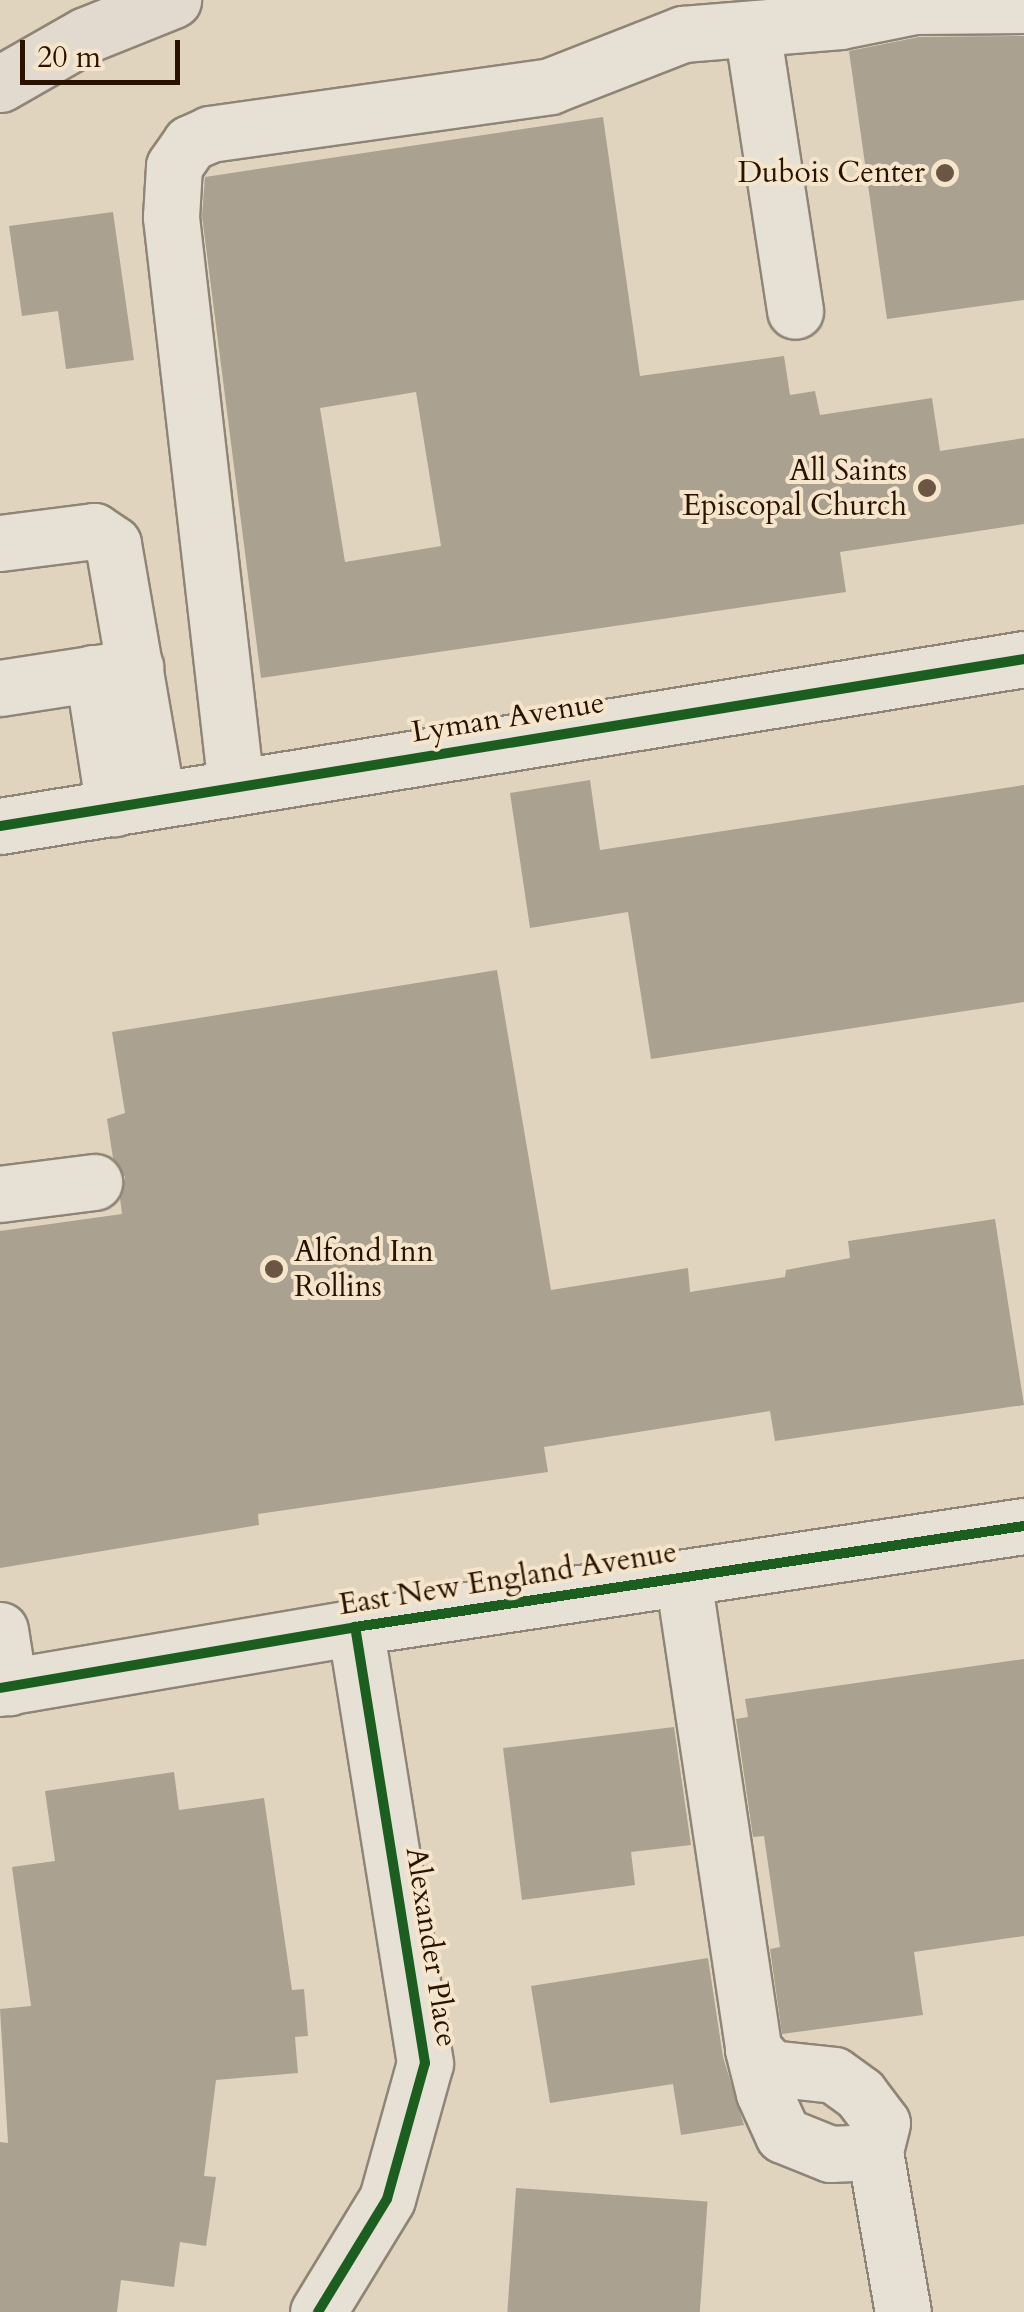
<!DOCTYPE html>
<html>
<head>
<meta charset="utf-8">
<style>
	body { margin:0 }
	#map { position:relative; width:1024px; height:2312px; overflow:hidden; background:#e1d4be; font-family:Cardo,serif }
	div>[style] { position:absolute }
	[style*='--x'] { left:calc(var(--x)*1px); top:calc(var(--y)*1px); width:calc(var(--w)*1px); rotate:calc(var(--a)*1deg) }
	.building>* { inset:0; background:#aba191; transform-origin:0 0 }
	.roads { filter:drop-shadow(2px 0 #8f8576) drop-shadow(-2px 0 #8f8576) drop-shadow(0 2px #8f8576) drop-shadow(0 -2px #8f8576) }
	.minor>* { height:55px; margin:-27.5px; padding:0 27.5px; transform-origin:27.5px; border-radius:27.5px; background:#e6e0d5 }
	.major>* { height:55px; margin:-27.5px; padding:0 27.5px; transform-origin:27.5px; border-radius:27.5px; background:#e2dace }
	.cycleway>* { height:10px; margin:-5px; padding:0 5px; transform-origin:5px; border-radius:5px; background:#1b5e20 }
	.dots>* { width:28px; height:28px; translate:-50% -50%; box-sizing:border-box; border:5px solid #f5e5cb; border-radius:50% }
	span { translate:-50% -50%; white-space:nowrap; text-align:center; line-height:1.15; -webkit-text-stroke:8px #f5e5cb; paint-order:stroke }
	.poi-label { font-size:30px; color:#2a1200 }
	.right { translate:-100% -50%; text-align:right }
	.left { translate:0 -50%; text-align:left }
	.street-label { font-size:30px; color:#2a1200 }
	.scale { position:absolute; left:20px; top:40px; width:160px; height:45px; box-sizing:border-box; border:5px solid #2a1200; border-top:0; padding-left:12px; font-size:30px; line-height:35px; white-space:nowrap; color:#2a1200; -webkit-text-stroke:8px #f5e5cb; paint-order:stroke }
</style>
</head>
<body>
<div id="map">
	<div class="building">
		<i style="clip-path:polygon(1024px 36px,1024px 300px,887px 319px,849px 51px,919px 37px)"></i>
		<i style="clip-path:polygon(evenodd,603px 117px,640px 376px,784px 356px,790px 395px,815px 391px,820px 415px,932px 398px,940px 451px,1024px 438px,1024px 524px,840px 552px,846px 592px,261px 678px,202px 216px,205px 177px,603px 117px,416px 392px,441px 546px,345px 562px,320px 408px,416px 392px)"></i>
		<i style="clip-path:polygon(113px 212px,134px 360px,66px 369px,58px 311px,22px 316px,9px 226px)"></i>
		<i style="clip-path:polygon(590px 780px,600px 850px,1024px 785px,1024px 1002px,651px 1059px,628px 912px,530px 928px,510px 793px)"></i>
		<i style="clip-path:polygon(497px 970px,551px 1290px,688px 1268px,690px 1292px,785px 1277px,786px 1270px,850px 1258px,848px 1241px,995px 1219px,1024px 1405px,775px 1441px,770px 1411px,544px 1447px,548px 1472px,258px 1514px,259px 1525px,0 1568px,0 1231px,122px 1214px,120px 1198px,125px 1177px,113px 1158px,107px 1119px,125px 1113px,112px 1032px)"></i>
		<i style="clip-path:polygon(1024px 1659px,1024px 1936px,914px 1952px,923px 2015px,782px 2034px,770px 1949px,780px 1947px,764px 1836px,753px 1837px,736px 1719px,748px 1717px,745px 1699px)"></i>
		<i style="clip-path:polygon(674px 1727px,691px 1845px,631px 1852px,635px 1885px,522px 1900px,503px 1748px)"></i>
		<i style="clip-path:polygon(174px 1772px,179px 1810px,264px 1798px,292px 1990px,304px 1989px,308px 2036px,295px 2037px,298px 2073px,216px 2080px,204px 2176px,216px 2177px,206px 2246px,180px 2242px,174px 2287px,121px 2280px,117px 2312px,0 2312px,0 2142px,8px 2143px,0 2009px,31px 2006px,12px 1867px,55px 1861px,45px 1791px)"></i>
		<i style="clip-path:polygon(708px 1958px,723px 2057px,744px 2125px,681px 2135px,673px 2084px,550px 2103px,531px 1986px)"></i>
		<i style="left:516px;top:2188px;width:192px;height:124px;rotate:4deg"></i>
	</div>
	<div class="roads">
		<div class="minor">
			<i style="--x:752;--y:29;--w:285;--a:81.3"></i>
			<i style="--x:0;--y:543;--w:95;--a:-7.3"></i>
			<i style="--x:94;--y:531;--w:23;--a:34"></i>
			<i style="--x:113;--y:544;--w:260;--a:80.2"></i>
			<i style="--x:93;--y:673;--w:137;--a:81.2"></i>
			<i style="--x:0;--y:688;--w:137;--a:-8.8"></i>
			<i style="--x:236;--y:787;--w:574;--a:-96.51"></i>
			<i style="--x:171;--y:217;--w:51;--a:-86.6"></i>
			<i style="--x:174;--y:166;--w:28;--a:-55"></i>
			<i style="--x:190;--y:143;--w:22;--a:-24"></i>
			<i style="--x:210;--y:134;--w:343;--a:-8"></i>
			<i style="--x:550;--y:86;--w:143;--a:-21.4"></i>
			<i style="--x:683;--y:34;--w:158;--a:-4.7"></i>
			<i style="--x:840;--y:21;--w:76;--a:-11.3"></i>
			<i style="--x:915;--y:6;--w:109;--a:-0.5"></i>
			<i style="--x:0;--y:826;--w:1038;--a:-9.26"></i>
			<i style="--x:0;--y:1194;--w:95;--a:-7.3"></i>
			<i style="--x:683;--y:1578;--w:476;--a:81.5"></i>
			<i style="--x:753;--y:2049;--w:45;--a:76"></i>
			<i style="--x:764;--y:2093;--w:46;--a:65.7"></i>
			<i style="--x:783;--y:2135;--w:51;--a:22"></i>
			<i style="--x:830;--y:2154;--w:45;--a:-2.5"></i>
			<i style="--x:0;--y:1630;--w:58;--a:81"></i>
			<i style="--x:0;--y:1688;--w:360;--a:-9.7"></i>
			<i style="--x:355;--y:1627;--w:677;--a:-8.59"></i>
			<i style="--x:753;--y:2049;--w:25;--a:48"></i>
			<i style="--x:770;--y:2068;--w:64;--a:6.2"></i>
			<i style="--x:834;--y:2075;--w:32;--a:36"></i>
			<i style="--x:860;--y:2094;--w:36;--a:53"></i>
			<i style="--x:882;--y:2123;--w:30;--a:104"></i>
			<i style="--x:875;--y:2152;--w:162;--a:80.1"></i>
			<i style="--x:318;--y:2312;--w:132;--a:-58.6"></i>
			<i style="--x:387;--y:2199;--w:141;--a:-74.4"></i>
			<i style="--x:425;--y:2063;--w:442;--a:-99.1"></i>
		</div>
		<div class="major">
			<i style="--x:0;--y:84;--w:99;--a:-29.7"></i>
			<i style="--x:86;--y:35;--w:94;--a:-21.9"></i>
		</div>
	</div>
	<div class="cycleway">
		<i style="--x:0;--y:826;--w:1038;--a:-9.26"></i>
		<i style="--x:0;--y:1688;--w:360;--a:-9.7"></i>
		<i style="--x:355;--y:1627;--w:677;--a:-8.59"></i>
		<i style="--x:318;--y:2312;--w:132;--a:-58.6"></i>
		<i style="--x:387;--y:2199;--w:141;--a:-74.4"></i>
		<i style="--x:425;--y:2063;--w:442;--a:-99.1"></i>
	</div>
	<div class="dots">
		<i style="left:945px;top:173px;background:#6a5642"></i>
		<i style="left:927px;top:488px;background:#6a5642"></i>
		<i style="left:274px;top:1269px;background:#6a5642"></i>
	</div>
	<div class="poi-label">
		<span class="right" style="left:925px;top:173px">Dubois Center</span>
		<span class="right" style="left:907px;top:488px">All Saints<br>Episcopal Church</span>
		<span class="left" style="left:294px;top:1269px">Alfond Inn<br>Rollins</span>
	</div>
	<div class="street-label">
		<span style="left:508px;top:718px;rotate:-9deg">Lyman Avenue</span>
		<span style="left:508px;top:1579px;rotate:-9deg">East New England Avenue</span>
		<span style="left:431px;top:1947px;rotate:81deg">Alexander Place</span>
	</div>
	<div class="scale">20 m</div>
</div>
</body>
</html>
